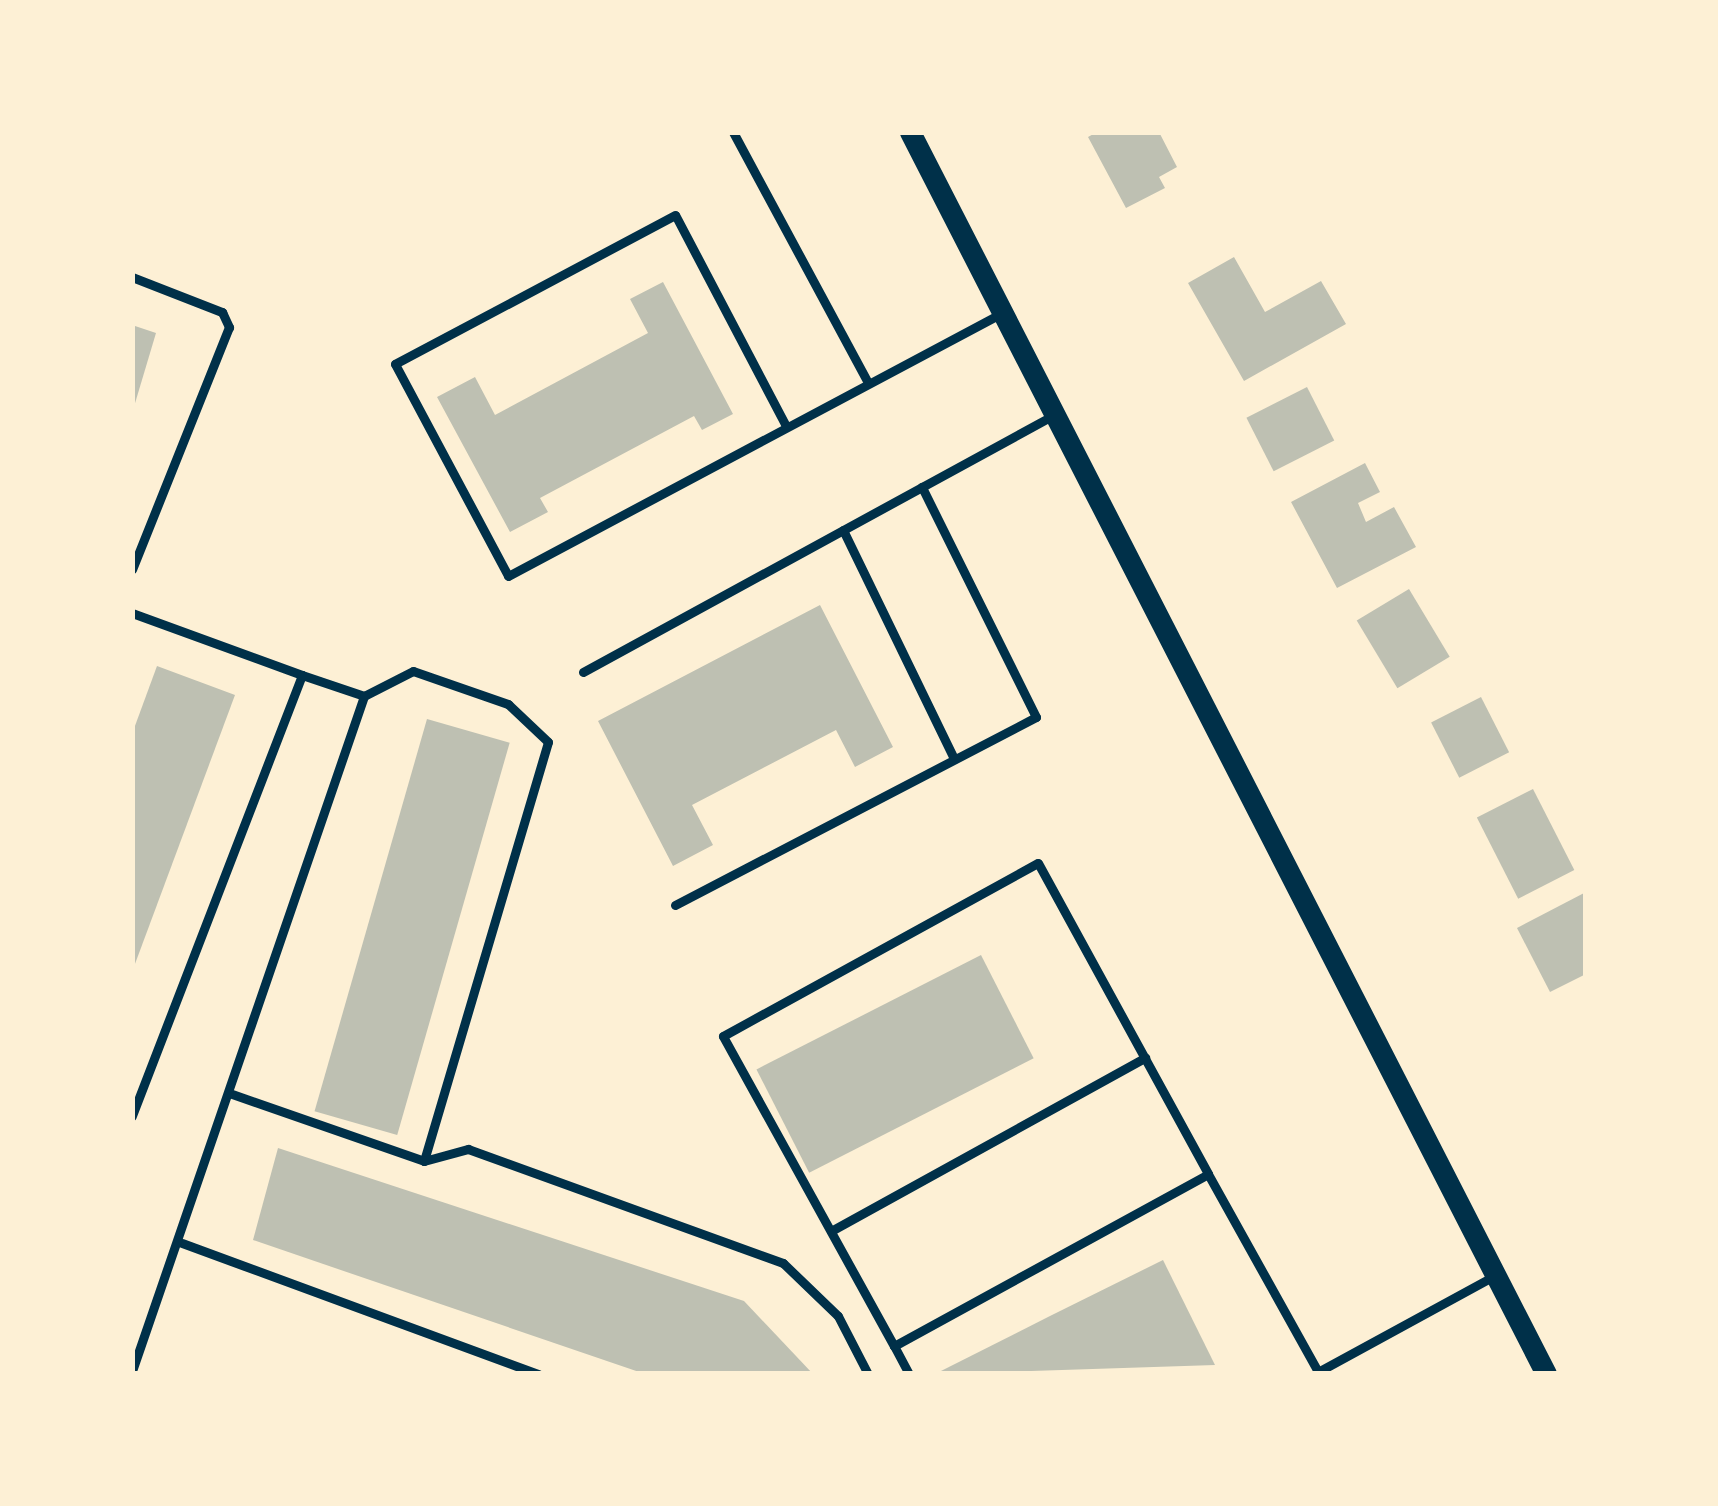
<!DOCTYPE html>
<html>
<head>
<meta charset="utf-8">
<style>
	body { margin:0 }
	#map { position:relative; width:1718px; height:1506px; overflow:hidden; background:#fdf0d5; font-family:"Roboto Serif",serif }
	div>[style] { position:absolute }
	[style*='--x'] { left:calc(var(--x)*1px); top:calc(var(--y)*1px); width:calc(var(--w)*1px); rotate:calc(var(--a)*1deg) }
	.building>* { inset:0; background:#bec0b2; transform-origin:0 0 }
	.service>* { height:9px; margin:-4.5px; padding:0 4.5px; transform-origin:4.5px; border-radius:4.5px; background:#003049 }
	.tertiary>* { height:21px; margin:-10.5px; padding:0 10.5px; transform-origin:10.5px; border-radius:10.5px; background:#003049 }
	span { translate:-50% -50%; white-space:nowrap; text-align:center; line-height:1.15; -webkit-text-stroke:12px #fdf0d5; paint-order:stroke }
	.frame { position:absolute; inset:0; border:135px solid #fdf0d5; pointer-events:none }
</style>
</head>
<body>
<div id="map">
	<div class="building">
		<i style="clip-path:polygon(1097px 132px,1159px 132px,1177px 167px,1159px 177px,1165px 188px,1126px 208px,1088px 137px)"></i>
		<i style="clip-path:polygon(1234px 257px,1265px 312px,1321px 281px,1346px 324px,1244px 381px,1188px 283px)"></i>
		<i style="clip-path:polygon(663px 282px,733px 414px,702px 430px,694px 416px,540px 498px,548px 512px,510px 532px,437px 397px,475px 377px,495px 415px,648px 333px,630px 299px)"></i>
		<i style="clip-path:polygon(132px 325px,156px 333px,133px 410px,132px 410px)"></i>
		<i style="left:1307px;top:387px;width:60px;height:68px;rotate:63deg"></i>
		<i style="clip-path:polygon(1365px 463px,1380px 492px,1358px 503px,1366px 522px,1394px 507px,1416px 547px,1337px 588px,1291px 502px)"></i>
		<i style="left:1409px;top:589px;width:79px;height:61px;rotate:59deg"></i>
		<i style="clip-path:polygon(820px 605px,893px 747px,855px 767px,836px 730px,692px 805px,713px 845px,673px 866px,598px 721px)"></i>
		<i style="clip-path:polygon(157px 666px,235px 695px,132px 972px,132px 734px)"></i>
		<i style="left:1481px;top:697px;width:62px;height:56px;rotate:63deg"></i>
		<i style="left:427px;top:719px;width:86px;height:408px;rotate:16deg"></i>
		<i style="left:1533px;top:789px;width:91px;height:63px;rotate:63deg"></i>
		<i style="clip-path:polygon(1586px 892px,1586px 974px,1550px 992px,1517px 928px)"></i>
		<i style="left:981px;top:955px;width:116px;height:252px;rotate:63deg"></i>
		<i style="clip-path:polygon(278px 1148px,744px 1301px,813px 1374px,645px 1374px,253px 1240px)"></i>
		<i style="clip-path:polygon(1163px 1260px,1215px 1365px,935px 1374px,1050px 1316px)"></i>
	</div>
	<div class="service">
		<i style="--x:733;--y:132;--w:285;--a:61.7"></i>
		<i style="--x:132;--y:277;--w:97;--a:21.3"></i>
		<i style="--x:222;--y:312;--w:17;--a:65"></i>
		<i style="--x:229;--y:327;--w:261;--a:111.8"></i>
		<i style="--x:786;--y:426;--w:238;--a:-117.7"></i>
		<i style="--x:675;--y:215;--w:317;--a:152"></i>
		<i style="--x:395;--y:364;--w:240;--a:61.9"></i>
		<i style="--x:508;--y:576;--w:557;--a:-28.04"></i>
		<i style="--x:843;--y:530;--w:254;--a:64.1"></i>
		<i style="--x:132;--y:613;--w:181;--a:20"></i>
		<i style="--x:302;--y:675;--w:473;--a:111.1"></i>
		<i style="--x:583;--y:672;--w:534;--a:-28.63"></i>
		<i style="--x:302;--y:675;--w:65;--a:18.7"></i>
		<i style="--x:364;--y:696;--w:55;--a:-27"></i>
		<i style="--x:413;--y:671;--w:101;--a:19.2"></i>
		<i style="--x:508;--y:704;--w:55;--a:43.5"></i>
		<i style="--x:548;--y:742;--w:437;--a:106.5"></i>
		<i style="--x:675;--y:905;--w:407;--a:-27.5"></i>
		<i style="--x:1036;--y:717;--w:257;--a:-116.4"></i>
		<i style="--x:232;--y:1094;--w:203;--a:19.2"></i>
		<i style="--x:424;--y:1161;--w:46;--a:-15.3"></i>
		<i style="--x:468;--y:1149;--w:335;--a:19.9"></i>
		<i style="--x:783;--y:1263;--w:76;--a:43.9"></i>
		<i style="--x:838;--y:1316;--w:65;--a:62.7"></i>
		<i style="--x:831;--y:1231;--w:359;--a:-28.9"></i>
		<i style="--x:182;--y:1243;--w:380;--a:20.2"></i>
		<i style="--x:894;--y:1346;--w:354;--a:-118.9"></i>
		<i style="--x:723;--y:1036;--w:359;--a:-28.8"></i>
		<i style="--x:1038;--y:863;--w:354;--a:61.3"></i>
		<i style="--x:132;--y:1371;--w:714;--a:-71.03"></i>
		<i style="--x:1316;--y:1373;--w:205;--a:-28.6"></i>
		<i style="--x:909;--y:1374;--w:32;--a:-118"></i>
		<i style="--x:894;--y:1346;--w:358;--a:-28.7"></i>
		<i style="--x:1208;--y:1174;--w:227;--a:60.9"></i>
	</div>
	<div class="tertiary">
		<i style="--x:910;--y:132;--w:1395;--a:62.88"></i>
	</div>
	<div class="frame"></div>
</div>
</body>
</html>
